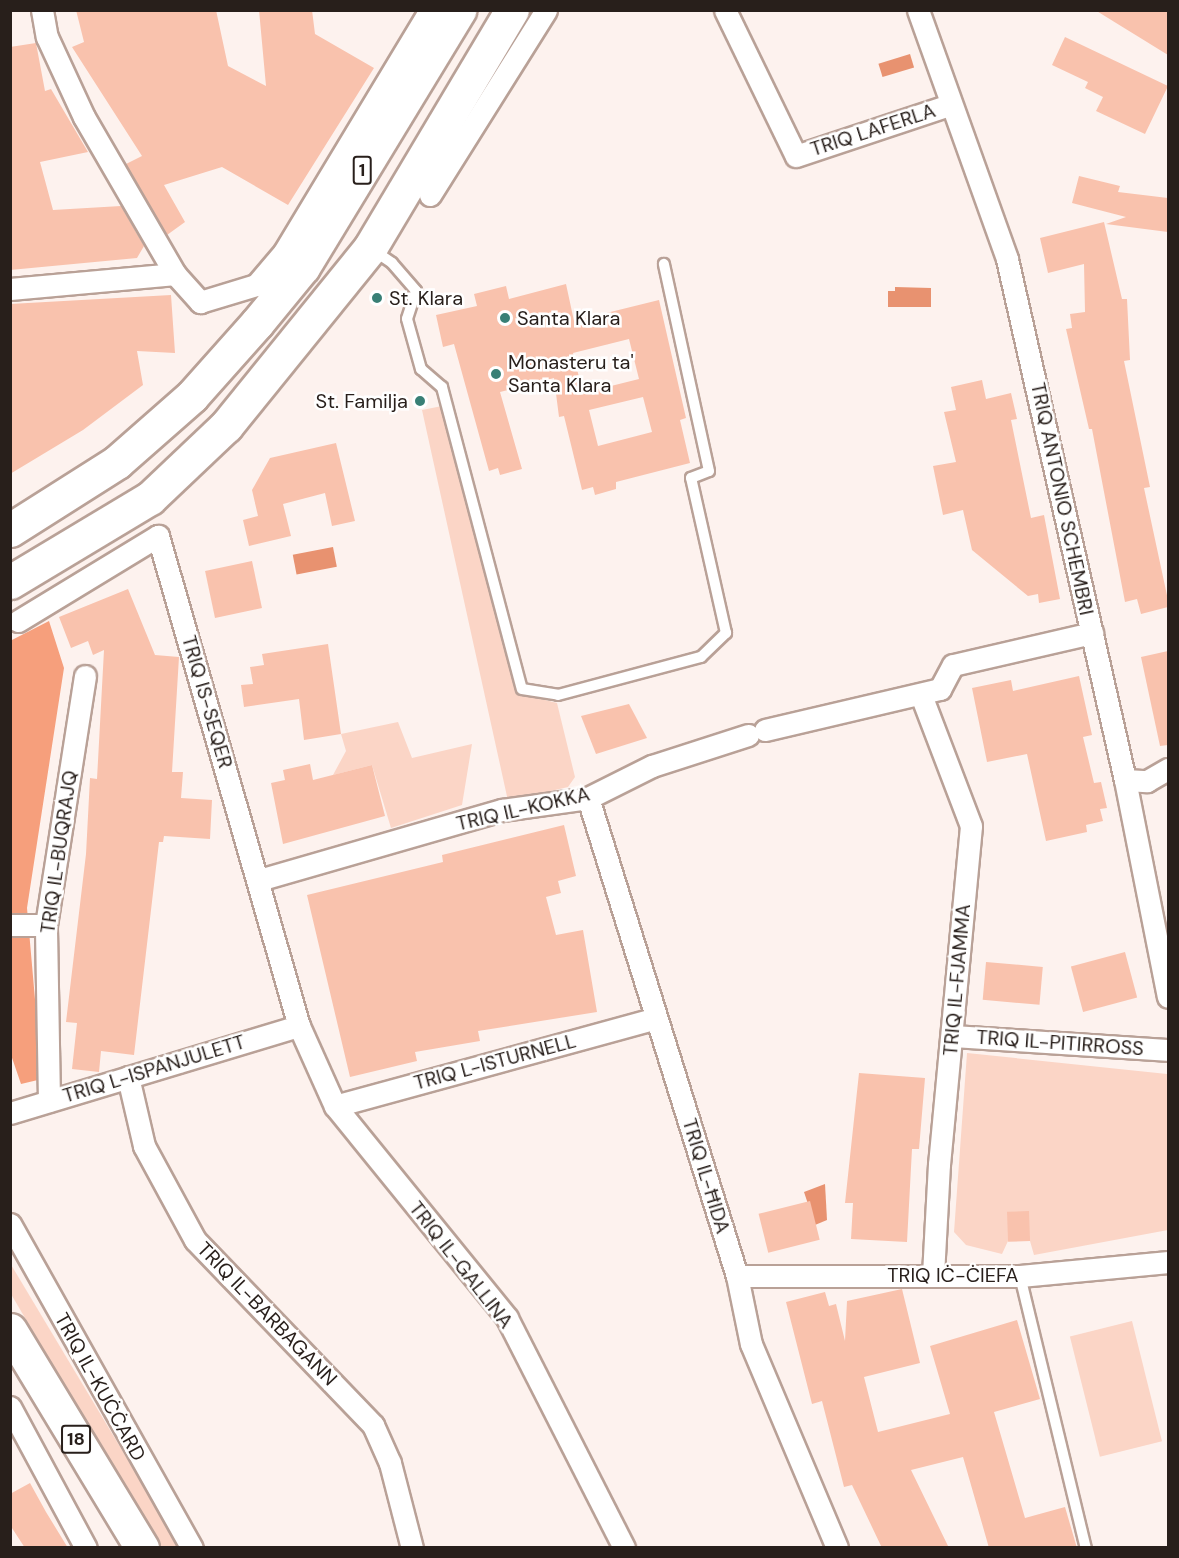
<!DOCTYPE html>
<html>
<head>
<meta charset="utf-8">
<style>
	body { margin:0 }
	#map { position:relative; width:1179px; height:1558px; overflow:hidden; background:#fdf2ee; font-family:"DM Sans",sans-serif }
	div>[style] { position:absolute }
	[style*='--x'] { left:calc(var(--x)*1px); top:calc(var(--y)*1px); width:calc(var(--w)*1px); rotate:calc(var(--a)*1deg) }
	.green>* { inset:0; background:#fbd5c6; transform-origin:0 0 }
	.forest>* { inset:0; background:#f69f7c }
	.water>* { inset:0; background:#e89270; transform-origin:0 0 }
	.building>* { inset:0; background:#f9c2ad; transform-origin:0 0 }
	.roads { filter:drop-shadow(2px 0 #b9a197) drop-shadow(-2px 0 #b9a197) drop-shadow(0 2px #b9a197) drop-shadow(0 -2px #b9a197) }
	.lane>* { height:10px; margin:-5px; padding:0 5px; transform-origin:5px; border-radius:5px; background:#fff }
	.street>* { height:21px; margin:-10.5px; padding:0 10.5px; transform-origin:10.5px; border-radius:10.5px; background:#fff }
	.primary>* { height:33px; margin:-16.5px; padding:0 16.5px; transform-origin:16.5px; border-radius:16.5px; background:#fff }
	.highway>* { height:33px; margin:-16.5px; padding:0 16.5px; transform-origin:16.5px; border-radius:16.5px; background:#fff }
	.dots>* { width:16px; height:16px; translate:-50% -50%; box-sizing:border-box; border:3px solid #fff; border-radius:50% }
	span { translate:-50% -50%; white-space:nowrap; text-align:center; line-height:1.15; -webkit-text-stroke:5px #fff; paint-order:stroke }
	.shield-label span { padding:2px 4px; background:#fff; border:2px solid; border-radius:4px; -webkit-text-stroke-width:0 }
	.shield-label { font-size:18px; color:#281f1b; font-weight:700 }
	.street-label { font-size:20px; color:#281f1b }
	.poi-label { font-size:20px; color:#281f1b }
	.left { translate:0 -50%; text-align:left }
	.right { translate:-100% -50%; text-align:right }
	.frame { position:absolute; inset:0; border:12px solid #281f1b; pointer-events:none }
</style>
</head>
<body>
<div id="map">
	<div class="green">
		<i style="clip-path:polygon(442px 406px,513px 681px,525px 695px,557px 703px,575px 777px,568px 787px,508px 801px,422px 410px)"></i>
		<i style="clip-path:polygon(398px 722px,412px 758px,472px 744px,462px 805px,391px 828px,372px 765px,333px 775px,346px 751px,341px 734px)"></i>
		<i style="clip-path:polygon(967px 1053px,1167px 1074px,1168px 1230px,1034px 1255px,1030px 1241px,1008px 1241px,1002px 1254px,966px 1245px,954px 1232px)"></i>
		<i style="clip-path:polygon(10px 1263px,180px 1547px,159px 1547px,11px 1294px)"></i>
		<i style="left:1132px;top:1321px;width:124px;height:64px;rotate:76deg"></i>
	</div>
	<div class="forest">
		<i style="clip-path:polygon(49px 621px,64px 668px,27px 908px,42px 1079px,21px 1084px,10px 1052px,10px 641px)"></i>
	</div>
	<div class="water">
		<i style="left:910px;top:54px;width:14px;height:33px;rotate:73deg"></i>
		<i style="clip-path:polygon(895px 287px,931px 288px,931px 307px,888px 307px,888px 291px,895px 291px)"></i>
		<i style="left:333px;top:547px;width:20px;height:41px;rotate:79deg"></i>
		<i style="clip-path:polygon(825px 1184px,827px 1220px,815px 1225px,804px 1192px)"></i>
	</div>
	<div class="building">
		<i style="clip-path:polygon(76px 10px,216px 10px,228px 66px,266px 86px,259px 10px,312px 10px,315px 34px,374px 68px,288px 205px,222px 167px,164px 185px,185px 222px,167px 235px,126px 164px,142px 156px,72px 47px,84px 42px)"></i>
		<i style="clip-path:polygon(1095px 10px,1168px 10px,1168px 55px)"></i>
		<i style="clip-path:polygon(1065px 37px,1168px 86px,1145px 134px,1096px 111px,1103px 97px,1085px 88px,1088px 82px,1052px 65px)"></i>
		<i style="clip-path:polygon(36px 43px,45px 91px,51px 89px,88px 152px,40px 162px,53px 210px,121px 206px,144px 246px,137px 258px,10px 270px,10px 47px)"></i>
		<i style="clip-path:polygon(1079px 176px,1120px 186px,1118px 192px,1168px 198px,1168px 232px,1106px 224px,1126px 217px,1072px 203px)"></i>
		<i style="clip-path:polygon(1104px 222px,1122px 299px,1127px 299px,1130px 360px,1124px 361px,1150px 487px,1144px 488px,1168px 600px,1168px 607px,1141px 614px,1137px 599px,1125px 602px,1092px 429px,1089px 429px,1066px 329px,1072px 328px,1070px 314px,1085px 312px,1084px 264px,1048px 273px,1040px 238px)"></i>
		<i style="clip-path:polygon(evenodd,566px 284px,574px 321px,659px 300px,686px 418px,680px 420px,690px 463px,616px 482px,616px 489px,595px 495px,593px 487px,582px 490px,564px 416px,559px 417px,554px 378px,500px 392px,522px 469px,500px 475px,498px 468px,489px 471px,454px 344px,443px 347px,436px 315px,477px 306px,474px 294px,506px 286px,509px 299px,566px 284px,629px 339px,639px 379px,583px 393px,573px 353px,629px 339px,566px 284px,643px 397px,652px 432px,598px 446px,589px 410px,643px 397px)"></i>
		<i style="clip-path:polygon(171px 295px,175px 353px,137px 351px,143px 385px,83px 430px,10px 474px,10px 304px)"></i>
		<i style="clip-path:polygon(982px 380px,986px 399px,1011px 393px,1017px 419px,1011px 420px,1031px 518px,1044px 515px,1060px 599px,1039px 603px,1038px 594px,1028px 596px,972px 550px,963px 510px,943px 515px,933px 466px,956px 462px,944px 412px,956px 410px,951px 387px)"></i>
		<i style="clip-path:polygon(336px 443px,355px 521px,332px 526px,325px 493px,283px 504px,291px 536px,249px 546px,243px 520px,258px 516px,252px 490px,270px 458px)"></i>
		<i style="left:252px;top:561px;width:48px;height:48px;rotate:78deg"></i>
		<i style="clip-path:polygon(128px 589px,155px 655px,179px 657px,172px 772px,183px 772px,181px 798px,212px 800px,210px 839px,164px 836px,163px 842px,159px 842px,134px 1055px,101px 1051px,99px 1072px,72px 1069px,77px 1023px,66px 1022px,86px 854px,90px 778px,97px 779px,104px 650px,93px 655px,88px 641px,71px 648px,59px 617px)"></i>
		<i style="clip-path:polygon(328px 644px,341px 734px,304px 740px,299px 699px,244px 707px,241px 685px,253px 684px,250px 667px,264px 665px,262px 654px)"></i>
		<i style="clip-path:polygon(1168px 651px,1168px 745px,1160px 746px,1141px 657px)"></i>
		<i style="clip-path:polygon(1079px 676px,1092px 735px,1083px 737px,1094px 783px,1101px 782px,1107px 808px,1100px 809px,1103px 821px,1086px 825px,1087px 832px,1046px 841px,1027px 754px,987px 762px,972px 688px,1011px 680px,1013px 691px)"></i>
		<i style="clip-path:polygon(629px 704px,647px 738px,596px 754px,581px 716px)"></i>
		<i style="clip-path:polygon(310px 764px,313px 780px,372px 765px,385px 816px,283px 844px,271px 783px,285px 780px,283px 770px)"></i>
		<i style="clip-path:polygon(564px 825px,576px 876px,558px 881px,561px 893px,546px 897px,556px 935px,583px 930px,597px 1012px,478px 1031px,480px 1041px,415px 1052px,417px 1061px,350px 1077px,307px 895px,443px 862px,442px 855px)"></i>
		<i style="left:1125px;top:952px;width:47px;height:56px;rotate:75deg"></i>
		<i style="left:986px;top:962px;width:57px;height:38px;rotate:5deg"></i>
		<i style="clip-path:polygon(859px 1073px,925px 1078px,919px 1149px,912px 1149px,907px 1242px,851px 1239px,853px 1203px,845px 1203px)"></i>
		<i style="left:810px;top:1201px;width:40px;height:53px;rotate:76deg"></i>
		<i style="left:1029px;top:1211px;width:30px;height:22px;rotate:88deg"></i>
		<i style="clip-path:polygon(902px 1289px,920px 1363px,864px 1377px,878px 1432px,950px 1414px,930px 1346px,1017px 1320px,1040px 1399px,994px 1412px,1025px 1518px,1065px 1507px,1077px 1548px,989px 1548px,963px 1457px,911px 1470px,949px 1548px,882px 1548px,852px 1485px,844px 1487px,822px 1401px,812px 1404px,786px 1302px,825px 1292px,829px 1306px,836px 1304px,845px 1341px,847px 1301px)"></i>
		<i style="clip-path:polygon(30px 1483px,46px 1512px,68px 1548px,25px 1548px,10px 1525px,10px 1494px)"></i>
	</div>
	<div class="roads">
		<div class="lane">
			<i style="--x:373;--y:250;--w:23;--a:34"></i>
			<i style="--x:392;--y:263;--w:37;--a:49"></i>
			<i style="--x:416;--y:291;--w:29;--a:108"></i>
			<i style="--x:407;--y:319;--w:52;--a:74.4"></i>
			<i style="--x:421;--y:369;--w:28;--a:41"></i>
			<i style="--x:442;--y:387;--w:312;--a:75.2"></i>
			<i style="--x:522;--y:689;--w:36;--a:9"></i>
			<i style="--x:558;--y:695;--w:148;--a:-14.9"></i>
			<i style="--x:701;--y:657;--w:35;--a:-44"></i>
			<i style="--x:726;--y:633;--w:159;--a:-102.7"></i>
			<i style="--x:691;--y:478;--w:19;--a:-21"></i>
			<i style="--x:709;--y:471;--w:212;--a:-102.3"></i>
			<i style="--x:1020;--y:1276;--w:280;--a:76.4"></i>
		</div>
		<div class="street">
			<i style="--x:42;--y:10;--w:27;--a:80"></i>
			<i style="--x:47;--y:37;--w:88;--a:65.2"></i>
			<i style="--x:84;--y:117;--w:181;--a:59.9"></i>
			<i style="--x:175;--y:274;--w:38;--a:48"></i>
			<i style="--x:200;--y:302;--w:59;--a:-16.9"></i>
			<i style="--x:256;--y:285;--w:43;--a:-49.7"></i>
			<i style="--x:284;--y:252;--w:283;--a:-58.9"></i>
			<i style="--x:725;--y:10;--w:162;--a:64.1"></i>
			<i style="--x:796;--y:156;--w:161;--a:-18.4"></i>
			<i style="--x:918;--y:10;--w:264;--a:70.3"></i>
			<i style="--x:1007;--y:259;--w:534;--a:77.24"></i>
			<i style="--x:1125;--y:780;--w:221;--a:78.8"></i>
			<i style="--x:430;--y:195;--w:218;--a:-57.9"></i>
			<i style="--x:10;--y:289;--w:166;--a:-5.2"></i>
			<i style="--x:18;--y:621;--w:164;--a:-31.3"></i>
			<i style="--x:158;--y:536;--w:510;--a:73.95"></i>
			<i style="--x:299;--y:1026;--w:88;--a:65.8"></i>
			<i style="--x:335;--y:1106;--w:273;--a:50.9"></i>
			<i style="--x:507;--y:1318;--w:258;--a:63"></i>
			<i style="--x:921;--y:695;--w:140;--a:69.1"></i>
			<i style="--x:971;--y:826;--w:340;--a:95.4"></i>
			<i style="--x:939;--y:1164;--w:110;--a:93.1"></i>
			<i style="--x:765;--y:730;--w:180;--a:-13.2"></i>
			<i style="--x:940;--y:689;--w:27;--a:-62"></i>
			<i style="--x:953;--y:665;--w:143;--a:-13"></i>
			<i style="--x:1125;--y:780;--w:22;--a:3"></i>
			<i style="--x:1147;--y:781;--w:24;--a:-30"></i>
			<i style="--x:588;--y:798;--w:501;--a:72.69"></i>
			<i style="--x:737;--y:1276;--w:69;--a:78.4"></i>
			<i style="--x:751;--y:1344;--w:221;--a:67.1"></i>
			<i style="--x:259;--y:880;--w:253;--a:-16.1"></i>
			<i style="--x:502;--y:810;--w:87;--a:-7.9"></i>
			<i style="--x:588;--y:798;--w:72;--a:-26.6"></i>
			<i style="--x:652;--y:766;--w:101;--a:-17.9"></i>
			<i style="--x:10;--y:925;--w:36;--a:0"></i>
			<i style="--x:952;--y:1036;--w:216;--a:3.7"></i>
			<i style="--x:128;--y:1077;--w:71;--a:76.9"></i>
			<i style="--x:144;--y:1146;--w:107;--a:61.5"></i>
			<i style="--x:195;--y:1240;--w:257;--a:46.1"></i>
			<i style="--x:373;--y:1425;--w:42;--a:65.9"></i>
			<i style="--x:390;--y:1463;--w:88;--a:75.5"></i>
			<i style="--x:49;--y:1101;--w:176;--a:-91"></i>
			<i style="--x:46;--y:925;--w:252;--a:-81.1"></i>
			<i style="--x:335;--y:1106;--w:333;--a:-15.3"></i>
			<i style="--x:10;--y:1113;--w:302;--a:-16.8"></i>
			<i style="--x:10;--y:1224;--w:372;--a:60.7"></i>
			<i style="--x:737;--y:1276;--w:283;--a:0"></i>
			<i style="--x:1020;--y:1276;--w:149;--a:-5.4"></i>
			<i style="--x:10;--y:1407;--w:160;--a:61.7"></i>
		</div>
		<div class="primary">
			<i style="--x:10;--y:1330;--w:255;--a:58.8"></i>
		</div>
		<div class="highway">
			<i style="--x:10;--y:530;--w:127;--a:-32.4"></i>
			<i style="--x:117;--y:462;--w:100;--a:-41.3"></i>
			<i style="--x:192;--y:396;--w:98;--a:-48.3"></i>
			<i style="--x:257;--y:323;--w:72;--a:-50.6"></i>
			<i style="--x:303;--y:267;--w:301;--a:-58.7"></i>
			<i style="--x:10;--y:582;--w:163;--a:-31"></i>
			<i style="--x:150;--y:498;--w:105;--a:-43.5"></i>
			<i style="--x:226;--y:426;--w:229;--a:-51"></i>
			<i style="--x:370;--y:248;--w:277;--a:-59.2"></i>
		</div>
	</div>
	<div class="dots">
		<i style="left:377px;top:298px;background:#397f75"></i>
		<i style="left:505px;top:318px;background:#397f75"></i>
		<i style="left:496px;top:374px;background:#397f75"></i>
		<i style="left:420px;top:401px;background:#397f75"></i>
	</div>
	<div class="shield-label">
		<span style="left:362px;top:170px">1</span>
		<span style="left:76px;top:1439px">18</span>
	</div>
	<div class="street-label">
		<span style="left:873px;top:130px;rotate:-18deg">TRIQ LAFERLA</span>
		<span style="left:1062px;top:499px;rotate:78deg">TRIQ ANTONIO SCHEMBRI</span>
		<span style="left:207px;top:702px;rotate:74deg">TRIQ IS-SEQER</span>
		<span style="left:523px;top:809px;rotate:-13deg">TRIQ IL-KOKKA</span>
		<span style="left:59px;top:852px;rotate:-82deg">TRIQ IL-BUQRAJQ</span>
		<span style="left:957px;top:980px;rotate:-85deg">TRIQ IL-FJAMMA</span>
		<span style="left:1060px;top:1043px;rotate:4deg">TRIQ IL-PITIRROSS</span>
		<span style="left:495px;top:1062px;rotate:-15deg">TRIQ L-ISTURNELL</span>
		<span style="left:154px;top:1069px;rotate:-17deg">TRIQ L-ISPANJULETT</span>
		<span style="left:706px;top:1176px;rotate:73deg">TRIQ IL-ĦIDA</span>
		<span style="left:461px;top:1265px;rotate:52deg">TRIQ IL-GALLINA</span>
		<span style="left:953px;top:1275px">TRIQ IĊ-ĊIEFA</span>
		<span style="left:267px;top:1314px;rotate:46deg">TRIQ IL-BARBAGANN</span>
		<span style="left:100px;top:1387px;rotate:61deg">TRIQ IL-KUĊĊARD</span>
	</div>
	<div class="poi-label">
		<span class="left" style="left:389px;top:298px">St. Klara</span>
		<span class="left" style="left:517px;top:318px">Santa Klara</span>
		<span class="left" style="left:508px;top:374px">Monasteru ta'<br>Santa Klara</span>
		<span class="right" style="left:408px;top:401px">St. Familja</span>
	</div>
	<div class="frame"></div>
</div>
</body>
</html>
